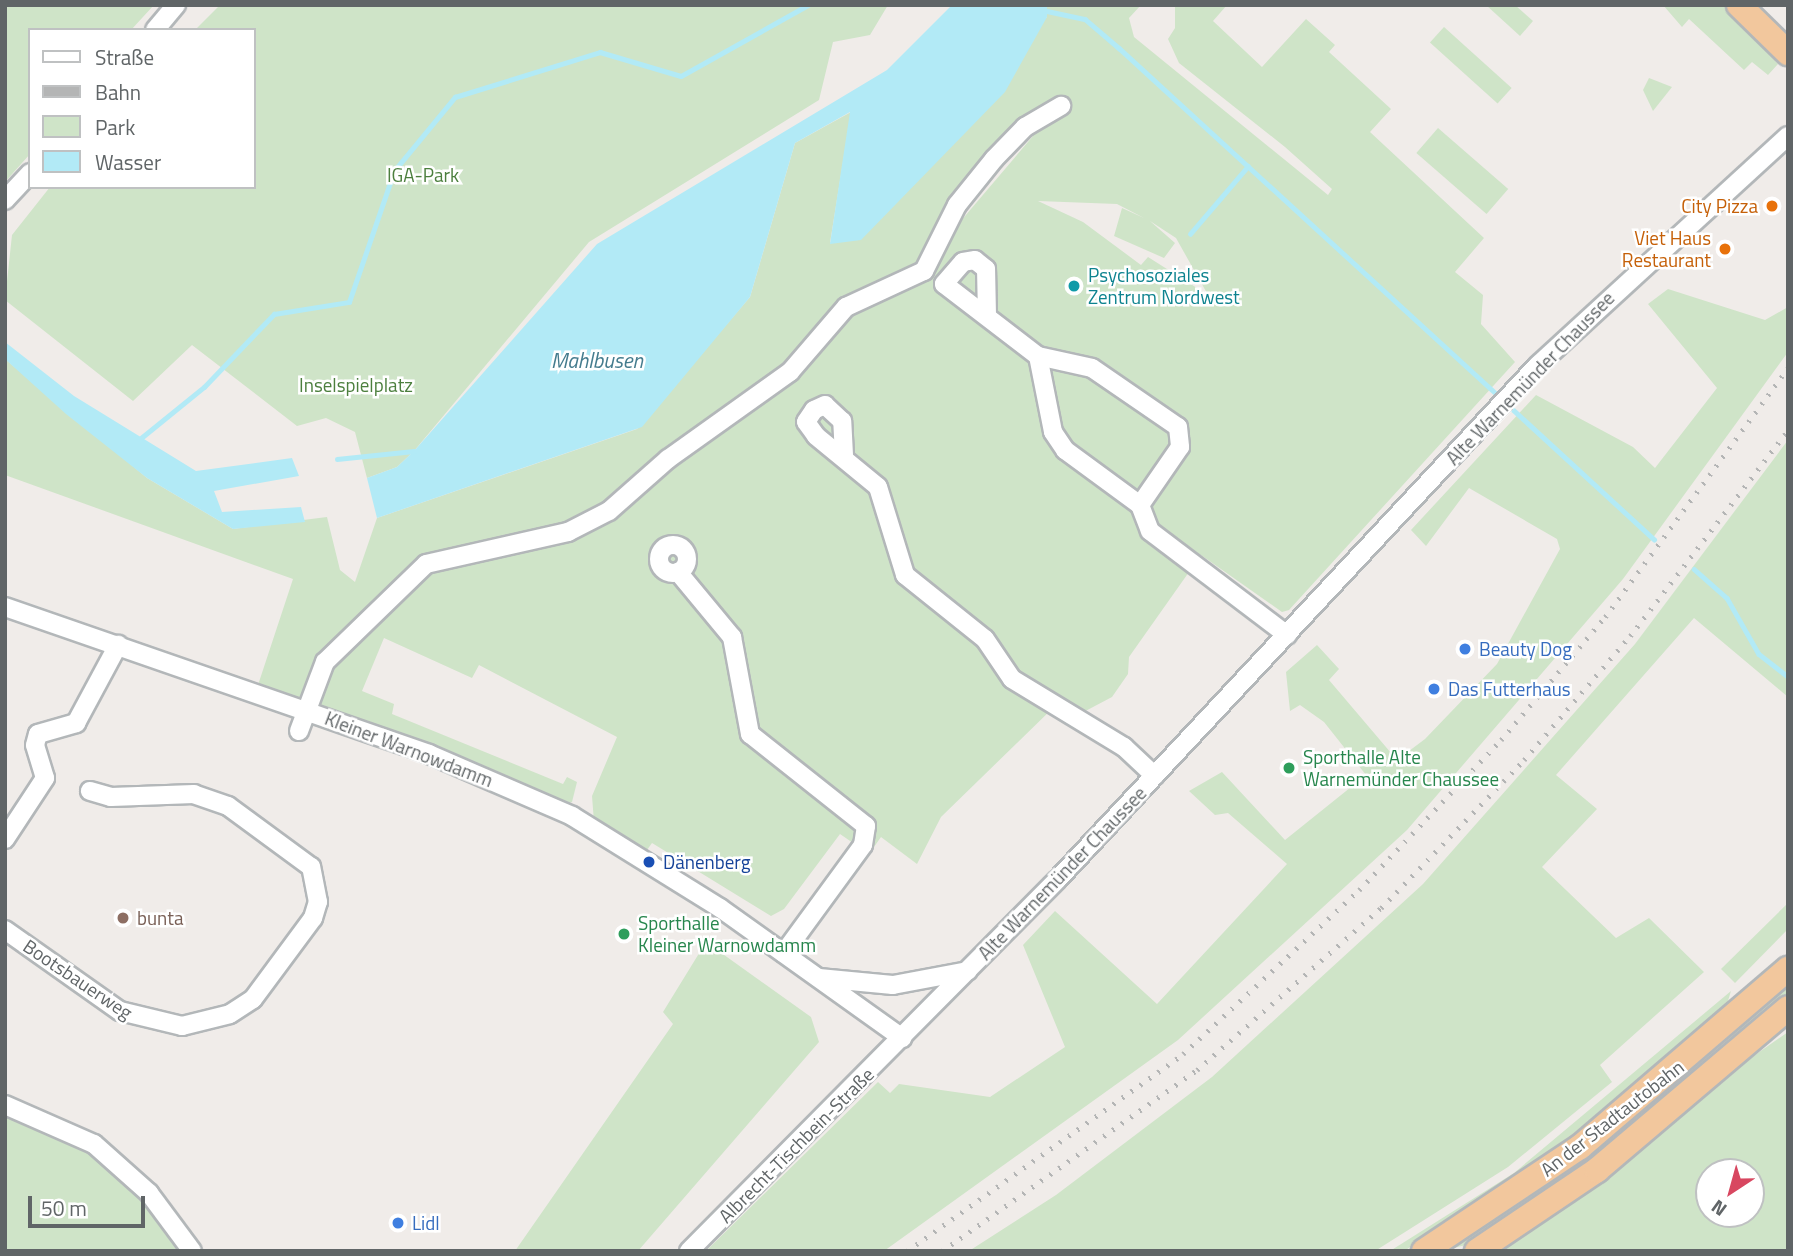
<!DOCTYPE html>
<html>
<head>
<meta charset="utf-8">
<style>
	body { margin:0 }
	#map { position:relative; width:1793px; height:1256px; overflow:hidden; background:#f0ece9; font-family:"Titillium Web",sans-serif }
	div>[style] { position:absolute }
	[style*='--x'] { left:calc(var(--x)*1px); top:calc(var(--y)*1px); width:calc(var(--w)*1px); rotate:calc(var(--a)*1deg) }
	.green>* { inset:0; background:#cfe4c8; transform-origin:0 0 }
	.water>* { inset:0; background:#b2eaf6 }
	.stream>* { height:4.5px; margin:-2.25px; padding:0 2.25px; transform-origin:2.25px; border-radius:2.25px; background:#b2eaf6 }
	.roads { filter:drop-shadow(2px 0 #b3b7b9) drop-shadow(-2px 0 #b3b7b9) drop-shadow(0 2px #b3b7b9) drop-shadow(0 -2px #b3b7b9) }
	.minor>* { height:18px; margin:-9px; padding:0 9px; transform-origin:9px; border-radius:9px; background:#fff }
	.minor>.ring { margin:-9px; padding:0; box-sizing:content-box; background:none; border:18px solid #fff; border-radius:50% }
	.highway>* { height:24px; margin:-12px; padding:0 12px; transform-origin:12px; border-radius:12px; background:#f2c79d }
	.rail>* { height:4.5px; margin-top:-2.25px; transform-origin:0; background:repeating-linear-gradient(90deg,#b4b5b5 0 2px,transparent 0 11px) }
	.dots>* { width:19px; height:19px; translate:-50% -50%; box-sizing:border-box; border:4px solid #fff; border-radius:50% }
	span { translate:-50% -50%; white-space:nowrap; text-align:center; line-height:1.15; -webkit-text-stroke:5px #fff; paint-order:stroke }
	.park-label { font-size:19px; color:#4c7f3e }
	.food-label { font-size:19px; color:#c56008 }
	.right { translate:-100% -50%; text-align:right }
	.culture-label { font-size:19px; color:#0d838f }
	.left { translate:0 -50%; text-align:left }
	.street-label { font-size:19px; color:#606567 }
	.shop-label { font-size:19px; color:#366cbe }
	.leisure-label { font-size:19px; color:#27864d }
	.transit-label { font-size:19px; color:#164399 }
	.education-label { font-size:19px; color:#785e54 }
	.water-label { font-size:21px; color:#457c8e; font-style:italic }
	.frame { position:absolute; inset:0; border:7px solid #606567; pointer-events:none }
	.legend { position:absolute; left:28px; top:28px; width:228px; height:161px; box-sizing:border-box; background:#fff; border:2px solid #bfc1c2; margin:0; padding:9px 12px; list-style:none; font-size:21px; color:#606567 }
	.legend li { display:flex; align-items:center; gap:14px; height:35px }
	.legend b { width:35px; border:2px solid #bfc1c2 }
	.north { position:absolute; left:1695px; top:1158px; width:70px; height:70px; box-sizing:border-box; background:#fff; border:2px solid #bfc1c2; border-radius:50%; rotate:216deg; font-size:19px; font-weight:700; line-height:28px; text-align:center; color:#606567 }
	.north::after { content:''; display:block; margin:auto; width:24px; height:32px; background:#d84760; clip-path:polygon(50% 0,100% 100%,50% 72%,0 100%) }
	.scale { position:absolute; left:28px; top:1196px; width:117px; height:32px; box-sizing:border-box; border:4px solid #606567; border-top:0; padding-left:9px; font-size:21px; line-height:24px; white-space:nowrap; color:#606567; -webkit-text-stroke:5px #fff; paint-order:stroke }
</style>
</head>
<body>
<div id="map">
	<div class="green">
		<i style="clip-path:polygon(5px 5px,154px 5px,131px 30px,30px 30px,30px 154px,5px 182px)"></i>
		<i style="clip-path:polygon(220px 5px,888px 5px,870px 35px,833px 42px,819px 100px,589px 242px,414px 451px,397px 467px,367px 478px,355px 432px,326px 418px,297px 426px,192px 345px,133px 401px,5px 300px,12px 235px,50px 187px,254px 187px,254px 30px,195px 30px)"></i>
		<i style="clip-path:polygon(evenodd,1047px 5px,1141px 5px,1129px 18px,1134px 37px,1328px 195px,1332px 189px,1285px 147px,1179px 63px,1168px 39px,1175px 28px,1175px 5px,1227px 5px,1213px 21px,1262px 67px,1306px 19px,1335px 45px,1329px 52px,1391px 109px,1370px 132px,1484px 238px,1455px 272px,1483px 295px,1481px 324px,1515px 362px,1289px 610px,1282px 612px,1201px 555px,1129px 657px,1128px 674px,1112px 697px,1076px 716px,1056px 705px,941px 817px,917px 864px,881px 837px,869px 854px,840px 834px,784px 909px,771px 916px,652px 843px,647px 850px,594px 822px,592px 796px,617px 737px,479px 665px,472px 678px,384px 638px,362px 691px,394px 704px,392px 714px,563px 784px,567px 777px,577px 782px,572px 802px,565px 804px,258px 685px,293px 579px,5px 475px,5px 359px,147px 478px,233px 529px,327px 517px,340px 570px,355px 582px,377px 518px,637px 429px,750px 297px,795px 143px,851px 112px,830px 243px,1047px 17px,1047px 5px,1020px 121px,1033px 136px,948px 236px,950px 200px,1020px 121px,1047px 5px,1038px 201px,1117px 204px,1144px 218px,1122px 208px,1114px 236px,1164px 258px,1175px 243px,1150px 221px,1176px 238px,1208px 295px,1148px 257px,1141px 265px,1083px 222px,1038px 201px)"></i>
		<i style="clip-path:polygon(1486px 5px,1515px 5px,1533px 21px,1520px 36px)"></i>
		<i style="clip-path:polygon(1663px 5px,1723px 5px,1778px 64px,1768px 75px,1752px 62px,1744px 70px,1689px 19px,1682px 27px)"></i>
		<i style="left:1444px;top:27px;width:91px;height:21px;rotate:42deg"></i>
		<i style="clip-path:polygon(1649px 78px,1672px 87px,1653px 111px,1643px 90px)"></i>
		<i style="left:1438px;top:128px;width:93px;height:33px;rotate:41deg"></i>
		<i style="clip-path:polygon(1668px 289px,1765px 320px,1788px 307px,1788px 352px,1623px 579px,1407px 830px,1178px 1040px,884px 1251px,706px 1251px,878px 1082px,890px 1093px,899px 1084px,990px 1097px,1065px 1047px,1023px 945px,1055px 911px,1157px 1004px,1287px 864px,1228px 813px,1215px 815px,1189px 791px,1222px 772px,1285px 840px,1366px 775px,1324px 722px,1300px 705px,1290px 711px,1286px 672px,1317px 645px,1339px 669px,1329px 680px,1397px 760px,1425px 739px,1497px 664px,1560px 549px,1557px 539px,1469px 488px,1426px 546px,1411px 530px,1536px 395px,1633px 447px,1655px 468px,1717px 388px,1648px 304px)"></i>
		<i style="clip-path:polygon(1788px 440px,1788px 697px,1694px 618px,1556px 775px,1597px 809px,1542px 867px,1616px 938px,1649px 918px,1704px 972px,1600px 1065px,1612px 1082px,1508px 1167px,1375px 1251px,969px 1251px,1056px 1195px,1212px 1077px,1423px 884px,1635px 644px)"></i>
		<i style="clip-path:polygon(1788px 903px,1788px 929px,1735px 983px,1721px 969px)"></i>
		<i style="clip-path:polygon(706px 942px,811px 1017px,819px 1042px,638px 1251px,515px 1251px,673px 1024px,663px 1012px)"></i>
		<i style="clip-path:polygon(1788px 983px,1788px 993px,1756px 1024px,1607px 1148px,1466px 1245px,1441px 1251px,1602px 1141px)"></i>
		<i style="clip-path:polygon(1731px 991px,1727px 1004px,1521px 1178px,1404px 1251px,1390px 1251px,1514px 1173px)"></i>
		<i style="clip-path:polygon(evenodd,1788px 1032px,1788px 1251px,1492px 1251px,1725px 1076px,1788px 1032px,1709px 1172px,1751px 1172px,1751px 1214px,1709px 1214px,1709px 1172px)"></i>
		<i style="clip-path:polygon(5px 1105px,94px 1144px,192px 1251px,5px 1251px)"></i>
	</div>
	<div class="water">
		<i style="clip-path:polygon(952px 5px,1047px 5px,1047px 17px,1005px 92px,861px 240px,830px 244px,850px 112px,795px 143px,750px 297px,642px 427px,377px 518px,367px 478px,397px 467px,414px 451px,597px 244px,887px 70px)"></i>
		<i style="clip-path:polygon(5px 342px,74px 396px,196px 471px,292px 458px,299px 476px,214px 491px,222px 512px,301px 507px,305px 522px,233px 529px,147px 478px,66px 414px,5px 359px)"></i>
	</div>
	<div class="stream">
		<i style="--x:1047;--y:11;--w:39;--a:12"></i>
		<i style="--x:1085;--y:19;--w:45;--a:40.5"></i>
		<i style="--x:1119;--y:48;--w:518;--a:42.5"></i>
		<i style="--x:1190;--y:234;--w:89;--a:-49.5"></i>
		<i style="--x:1507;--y:404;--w:200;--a:42.6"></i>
		<i style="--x:141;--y:438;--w:81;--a:-39"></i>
		<i style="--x:204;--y:387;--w:101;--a:-46.2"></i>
		<i style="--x:274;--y:314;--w:76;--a:-9.1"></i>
		<i style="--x:349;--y:302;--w:139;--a:-71"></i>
		<i style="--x:394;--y:171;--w:96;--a:-50.5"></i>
		<i style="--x:455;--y:97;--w:152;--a:-17.2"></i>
		<i style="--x:600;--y:52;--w:84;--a:16.5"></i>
		<i style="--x:681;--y:76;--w:145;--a:-29.2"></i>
		<i style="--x:337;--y:459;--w:77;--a:-5.9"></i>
		<i style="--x:1694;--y:569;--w:44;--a:41.3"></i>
		<i style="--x:1727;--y:598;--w:64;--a:60.3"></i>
		<i style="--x:1759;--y:654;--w:37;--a:38"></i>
	</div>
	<div class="roads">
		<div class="minor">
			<i style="--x:155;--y:30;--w:33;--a:-50"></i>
			<i style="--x:5;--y:200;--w:37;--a:-47"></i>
			<i style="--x:987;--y:315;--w:46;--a:-91.2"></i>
			<i style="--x:986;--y:269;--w:14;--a:-141"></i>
			<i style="--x:975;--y:260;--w:12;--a:171"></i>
			<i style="--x:963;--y:262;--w:29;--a:131"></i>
			<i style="--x:944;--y:284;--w:118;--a:37.5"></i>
			<i style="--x:1038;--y:356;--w:77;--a:78.8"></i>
			<i style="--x:1053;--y:432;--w:22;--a:56"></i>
			<i style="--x:1065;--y:450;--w:93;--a:36.3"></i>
			<i style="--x:1140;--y:505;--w:28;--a:69"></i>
			<i style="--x:1150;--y:531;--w:172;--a:37.2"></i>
			<i style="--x:1038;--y:356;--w:55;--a:12.5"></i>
			<i style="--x:1092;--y:368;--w:104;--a:34.5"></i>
			<i style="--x:1178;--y:427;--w:20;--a:84"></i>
			<i style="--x:1180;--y:447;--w:70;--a:124.6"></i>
			<i style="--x:844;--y:455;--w:34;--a:-93"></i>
			<i style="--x:842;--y:421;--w:23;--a:-137"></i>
			<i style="--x:825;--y:405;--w:12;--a:156"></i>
			<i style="--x:814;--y:410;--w:14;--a:124"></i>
			<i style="--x:806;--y:422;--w:17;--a:54"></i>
			<i style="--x:816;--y:436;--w:80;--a:39.4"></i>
			<i style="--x:878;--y:487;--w:92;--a:72.9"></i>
			<i style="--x:905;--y:575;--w:102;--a:38.7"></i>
			<i style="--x:985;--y:639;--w:48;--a:56"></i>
			<i style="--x:1012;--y:679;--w:131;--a:31.3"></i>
			<i style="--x:1124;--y:747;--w:42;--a:43.1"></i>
			<i class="ring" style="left:659px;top:545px;width:10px;height:10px"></i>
			<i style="--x:678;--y:572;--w:85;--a:50.3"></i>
			<i style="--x:732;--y:637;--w:99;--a:79.5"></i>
			<i style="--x:750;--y:734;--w:148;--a:38.4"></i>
			<i style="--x:866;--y:826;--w:19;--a:99"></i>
			<i style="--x:863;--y:845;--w:134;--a:126.2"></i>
			<i style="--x:5;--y:607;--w:449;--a:19.1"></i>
			<i style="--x:429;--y:754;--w:156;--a:23.4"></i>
			<i style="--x:572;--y:816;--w:174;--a:31.9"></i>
			<i style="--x:720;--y:908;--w:224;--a:35.5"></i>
			<i style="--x:299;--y:731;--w:74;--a:-69.4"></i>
			<i style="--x:325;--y:662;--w:141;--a:-44.1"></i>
			<i style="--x:426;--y:564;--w:146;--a:-12.7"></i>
			<i style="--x:568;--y:532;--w:46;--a:-27.1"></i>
			<i style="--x:609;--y:511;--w:79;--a:-41.4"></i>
			<i style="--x:668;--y:459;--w:150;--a:-35.5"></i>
			<i style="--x:790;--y:372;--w:86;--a:-49.3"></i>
			<i style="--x:846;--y:307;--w:86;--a:-24.8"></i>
			<i style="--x:924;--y:271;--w:74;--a:-63.4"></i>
			<i style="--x:957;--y:205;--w:59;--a:-51.2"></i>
			<i style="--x:994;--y:159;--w:45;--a:-45.9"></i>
			<i style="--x:1025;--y:127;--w:42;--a:-30.3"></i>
			<i style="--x:5;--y:839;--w:73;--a:-56.7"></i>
			<i style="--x:45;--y:778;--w:34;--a:-107"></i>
			<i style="--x:35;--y:745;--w:11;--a:-75"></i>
			<i style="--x:38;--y:734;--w:40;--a:-16"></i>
			<i style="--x:76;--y:723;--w:89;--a:-61.7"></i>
			<i style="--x:5;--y:930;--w:141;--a:35.2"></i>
			<i style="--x:120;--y:1011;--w:64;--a:13.6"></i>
			<i style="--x:182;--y:1026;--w:49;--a:-14"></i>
			<i style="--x:230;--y:1014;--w:27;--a:-33"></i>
			<i style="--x:253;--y:999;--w:101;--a:-53.5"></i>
			<i style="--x:313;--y:918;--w:17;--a:-73"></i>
			<i style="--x:318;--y:902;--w:36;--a:-101"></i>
			<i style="--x:311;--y:867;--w:103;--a:-143.7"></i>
			<i style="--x:228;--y:806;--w:36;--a:-161"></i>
			<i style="--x:194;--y:794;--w:83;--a:177.9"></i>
			<i style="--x:111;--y:797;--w:22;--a:-164"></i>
			<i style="--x:819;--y:978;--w:74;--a:5.4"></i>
			<i style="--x:893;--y:985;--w:76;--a:-10.6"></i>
			<i style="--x:5;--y:1105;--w:97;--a:23.7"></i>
			<i style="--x:94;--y:1144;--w:74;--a:41.7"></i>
			<i style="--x:149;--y:1193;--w:72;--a:53.4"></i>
			<i style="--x:689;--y:1251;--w:523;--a:-45.23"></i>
			<i style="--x:1057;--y:880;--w:705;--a:-46.96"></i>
			<i style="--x:1538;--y:365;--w:339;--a:-42.5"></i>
		</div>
		<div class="highway">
			<i style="--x:1739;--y:5;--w:69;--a:44.4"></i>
			<i style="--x:1424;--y:1251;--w:187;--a:-33.7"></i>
			<i style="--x:1580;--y:1147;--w:274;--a:-40.6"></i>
			<i style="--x:1477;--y:1251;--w:145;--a:-34"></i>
			<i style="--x:1597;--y:1170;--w:250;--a:-40.3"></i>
		</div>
	</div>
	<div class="rail">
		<i style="--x:907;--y:1251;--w:339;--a:-35.5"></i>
		<i style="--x:1183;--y:1054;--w:241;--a:-43"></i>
		<i style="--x:1359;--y:890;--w:207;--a:-46.6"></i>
		<i style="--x:1501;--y:740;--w:161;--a:-49.8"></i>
		<i style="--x:1605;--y:617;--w:309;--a:-53.7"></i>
		<i style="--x:942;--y:1251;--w:313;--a:-35.4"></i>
		<i style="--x:1197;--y:1070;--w:245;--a:-41.4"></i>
		<i style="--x:1381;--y:908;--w:206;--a:-46"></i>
		<i style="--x:1524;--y:760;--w:163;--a:-49.5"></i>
		<i style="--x:1630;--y:636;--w:260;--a:-52.5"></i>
	</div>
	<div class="dots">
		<i style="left:1772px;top:206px;background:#e8710a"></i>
		<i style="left:1725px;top:249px;background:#e8710a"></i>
		<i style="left:1074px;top:286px;background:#0f9aa8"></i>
		<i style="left:1465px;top:649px;background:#3f7fe0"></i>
		<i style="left:1434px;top:689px;background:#3f7fe0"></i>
		<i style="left:1289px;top:768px;background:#2e9e5b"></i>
		<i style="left:649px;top:862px;background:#1a4fb4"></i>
		<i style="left:123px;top:918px;background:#8d6e63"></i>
		<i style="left:624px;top:934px;background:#2e9e5b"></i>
		<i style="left:398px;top:1223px;background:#3f7fe0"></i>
	</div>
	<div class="park-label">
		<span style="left:423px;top:175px">IGA-Park</span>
		<span style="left:356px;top:385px">Inselspielplatz</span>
	</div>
	<div class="food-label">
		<span class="right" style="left:1758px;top:206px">City Pizza</span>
		<span class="right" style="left:1711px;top:249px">Viet Haus<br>Restaurant</span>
	</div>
	<div class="culture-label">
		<span class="left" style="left:1088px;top:286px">Psychosoziales<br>Zentrum Nordwest</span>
	</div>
	<div class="street-label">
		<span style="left:1530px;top:378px;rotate:-46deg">Alte Warnemünder Chaussee</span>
		<span style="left:409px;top:749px;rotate:21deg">Kleiner Warnowdamm</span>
		<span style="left:1062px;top:873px;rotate:-46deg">Alte Warnemünder Chaussee</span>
		<span style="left:78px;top:979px;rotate:34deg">Bootsbauerweg</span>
		<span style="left:1612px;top:1118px;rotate:-38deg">An der Stadtautobahn</span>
		<span style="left:796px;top:1145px;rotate:-45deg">Albrecht-Tischbein-Straße</span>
	</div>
	<div class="shop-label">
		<span class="left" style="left:1479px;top:649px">Beauty Dog</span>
		<span class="left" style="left:1448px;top:689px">Das Futterhaus</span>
		<span class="left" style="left:412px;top:1223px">Lidl</span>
	</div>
	<div class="leisure-label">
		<span class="left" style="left:1303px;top:768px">Sporthalle Alte<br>Warnemünder Chaussee</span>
		<span class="left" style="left:638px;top:934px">Sporthalle<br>Kleiner Warnowdamm</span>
	</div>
	<div class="transit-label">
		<span class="left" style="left:663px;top:862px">Dänenberg</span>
	</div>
	<div class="education-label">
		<span class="left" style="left:137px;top:918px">bunta</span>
	</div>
	<div class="water-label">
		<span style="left:597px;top:360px">Mahlbusen</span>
	</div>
	<div class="frame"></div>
	<ul class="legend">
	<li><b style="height:9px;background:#fff"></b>Straße</li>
	<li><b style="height:9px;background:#b4b5b5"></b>Bahn</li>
	<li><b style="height:19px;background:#cfe4c8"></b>Park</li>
	<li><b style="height:19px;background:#b2eaf6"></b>Wasser</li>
	</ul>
	<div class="north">N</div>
	<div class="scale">50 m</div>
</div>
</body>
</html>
